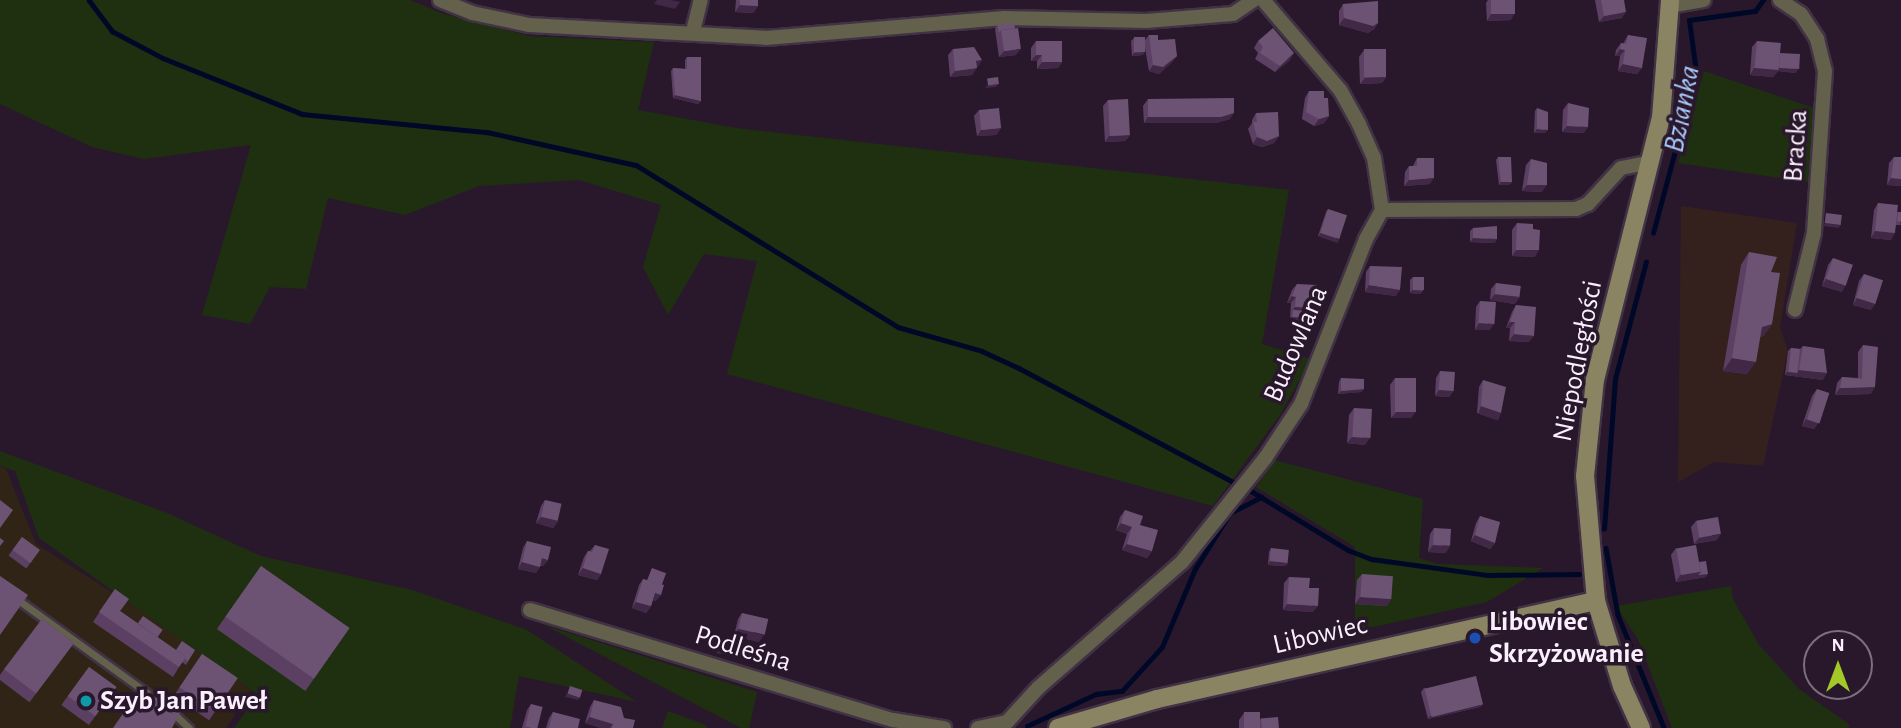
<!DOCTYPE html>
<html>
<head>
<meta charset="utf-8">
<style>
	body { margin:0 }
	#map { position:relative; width:1901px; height:728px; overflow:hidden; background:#29182c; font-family:"Alegreya Sans",sans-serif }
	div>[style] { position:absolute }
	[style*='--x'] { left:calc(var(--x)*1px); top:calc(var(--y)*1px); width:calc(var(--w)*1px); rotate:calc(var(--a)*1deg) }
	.commercial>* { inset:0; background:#34211e }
	.industrial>* { inset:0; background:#302416 }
	.green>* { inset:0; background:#1f3010 }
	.stream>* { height:4.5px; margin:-2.25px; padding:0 2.25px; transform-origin:2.25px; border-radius:2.25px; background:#000828 }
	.roads { filter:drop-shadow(2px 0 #423245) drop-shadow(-2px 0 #423245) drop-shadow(0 2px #423245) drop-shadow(0 -2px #423245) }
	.lane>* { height:7px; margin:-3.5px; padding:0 3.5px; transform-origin:3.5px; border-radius:3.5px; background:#63604b }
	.street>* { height:14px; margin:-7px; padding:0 7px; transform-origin:7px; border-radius:7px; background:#63604b }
	.secondary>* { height:18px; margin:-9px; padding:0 9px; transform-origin:9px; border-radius:9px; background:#8a8463 }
	.wall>* { inset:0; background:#5c4063; transform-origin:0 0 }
	.shaded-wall>* { inset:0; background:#402846; transform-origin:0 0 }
	.building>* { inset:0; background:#6d5373; transform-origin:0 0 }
	.dots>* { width:19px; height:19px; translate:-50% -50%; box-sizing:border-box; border:4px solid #29182c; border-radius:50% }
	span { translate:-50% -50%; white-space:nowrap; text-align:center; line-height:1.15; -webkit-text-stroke:7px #29182c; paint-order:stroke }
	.street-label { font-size:28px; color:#fbeffd }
	.poi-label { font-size:28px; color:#fbeffd; font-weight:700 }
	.left { translate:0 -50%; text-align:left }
	.water-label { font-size:30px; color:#a8c8fb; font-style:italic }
	.north { position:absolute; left:1803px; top:630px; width:70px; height:70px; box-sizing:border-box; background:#29182c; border:2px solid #7d6e80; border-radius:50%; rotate:0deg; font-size:19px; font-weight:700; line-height:28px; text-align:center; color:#fbeffd }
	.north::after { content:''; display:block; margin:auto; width:24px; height:32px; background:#a3c926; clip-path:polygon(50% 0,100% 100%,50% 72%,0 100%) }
</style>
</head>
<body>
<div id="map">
	<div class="commercial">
		<i style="clip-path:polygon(1681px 206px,1797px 223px,1780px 327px,1788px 351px,1763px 466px,1714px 462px,1678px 482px)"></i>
	</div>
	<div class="industrial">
		<i style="clip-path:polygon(0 467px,6px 469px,36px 544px,148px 615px,251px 690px,226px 728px,0 728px)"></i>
	</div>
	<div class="green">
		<i style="clip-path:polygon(0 0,410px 0,444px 14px,529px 36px,654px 42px,638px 110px,736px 128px,1289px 190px,1262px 344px,1311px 359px,1280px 415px,1213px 506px,727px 374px,757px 261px,704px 254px,668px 315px,643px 267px,661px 205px,579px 180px,479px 186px,405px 215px,328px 198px,306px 289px,270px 287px,250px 324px,202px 315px,251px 145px,144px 159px,92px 147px,0 104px)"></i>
		<i style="clip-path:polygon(1704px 71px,1814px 108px,1808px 182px,1678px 163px)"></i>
		<i style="clip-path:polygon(0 451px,167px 513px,261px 556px,412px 590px,527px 630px,637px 702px,519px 676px,510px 728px,234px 728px,258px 695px,39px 538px,15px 471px,0 466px)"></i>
		<i style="clip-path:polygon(1274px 460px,1423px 499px,1419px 558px,1437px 564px,1543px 568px,1487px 602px,1355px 631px,1355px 547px,1256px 487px)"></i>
		<i style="clip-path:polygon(1731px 586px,1733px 599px,1759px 645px,1799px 689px,1850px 725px,1848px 728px,1672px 728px,1638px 639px,1616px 606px)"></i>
		<i style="clip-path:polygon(544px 625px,757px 692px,749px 728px,741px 728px)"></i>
		<i style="clip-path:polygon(668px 711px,703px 724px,708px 728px,662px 728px)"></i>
	</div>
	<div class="stream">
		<i style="--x:89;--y:0;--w:39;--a:53"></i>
		<i style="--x:112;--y:31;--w:58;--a:27.9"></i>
		<i style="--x:163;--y:58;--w:150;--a:21.9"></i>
		<i style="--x:302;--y:114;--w:186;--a:5.6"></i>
		<i style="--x:487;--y:132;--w:153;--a:12.5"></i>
		<i style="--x:636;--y:165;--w:308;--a:31.7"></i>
		<i style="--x:898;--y:327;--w:87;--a:15.9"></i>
		<i style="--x:982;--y:351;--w:41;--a:24.7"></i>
		<i style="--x:1019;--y:368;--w:245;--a:28"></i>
		<i style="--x:1653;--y:233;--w:167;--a:-75"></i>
		<i style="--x:1696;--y:72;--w:52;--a:-97.7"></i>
		<i style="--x:1689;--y:20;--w:67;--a:-7.8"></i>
		<i style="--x:1755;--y:11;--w:14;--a:-54"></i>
		<i style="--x:1251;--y:491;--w:114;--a:31.3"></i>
		<i style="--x:1348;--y:550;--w:26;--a:21"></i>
		<i style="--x:1372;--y:559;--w:117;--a:7.9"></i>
		<i style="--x:1488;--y:575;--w:91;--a:-0.6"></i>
		<i style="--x:1604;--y:529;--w:150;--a:-85.8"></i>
		<i style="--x:1615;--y:379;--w:121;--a:-75.2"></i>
		<i style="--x:1606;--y:548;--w:68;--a:79.8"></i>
		<i style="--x:1618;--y:615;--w:122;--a:67.8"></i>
		<i style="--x:1027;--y:726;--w:76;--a:-24.9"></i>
		<i style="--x:1096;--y:694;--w:26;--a:-7"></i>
		<i style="--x:1122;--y:691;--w:59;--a:-47.7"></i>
		<i style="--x:1162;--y:647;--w:85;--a:-67.1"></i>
		<i style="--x:1195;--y:569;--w:66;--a:-58"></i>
		<i style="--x:1230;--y:513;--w:35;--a:-27"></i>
	</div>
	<div class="roads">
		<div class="lane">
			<i style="--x:0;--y:587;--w:181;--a:35.8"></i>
			<i style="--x:173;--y:713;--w:22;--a:43"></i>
		</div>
		<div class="street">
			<i style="--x:440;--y:0;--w:35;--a:22"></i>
			<i style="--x:472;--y:13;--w:58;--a:11.9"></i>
			<i style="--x:529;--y:25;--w:237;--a:3.1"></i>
			<i style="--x:766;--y:38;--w:239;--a:-4.8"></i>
			<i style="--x:1004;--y:18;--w:142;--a:1.2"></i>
			<i style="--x:1146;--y:21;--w:87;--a:-4.6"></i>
			<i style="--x:1233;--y:14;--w:25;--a:-34"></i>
			<i style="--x:1780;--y:0;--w:25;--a:34"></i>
			<i style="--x:1801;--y:14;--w:30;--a:57"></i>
			<i style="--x:1817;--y:39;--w:33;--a:76"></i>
			<i style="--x:1825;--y:71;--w:162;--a:93.9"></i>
			<i style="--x:1814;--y:233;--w:79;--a:103.9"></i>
			<i style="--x:1670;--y:6;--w:34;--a:-10"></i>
			<i style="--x:693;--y:31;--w:32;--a:-76"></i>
			<i style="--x:1382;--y:210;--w:194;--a:-0.3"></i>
			<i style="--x:1576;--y:209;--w:13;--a:-23"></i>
			<i style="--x:1588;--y:204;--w:49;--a:-47.5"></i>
			<i style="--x:1621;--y:168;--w:31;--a:-11"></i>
			<i style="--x:530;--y:610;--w:379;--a:16.9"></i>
			<i style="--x:893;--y:720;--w:52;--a:8.9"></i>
			<i style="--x:1007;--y:722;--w:46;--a:-47.6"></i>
			<i style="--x:1038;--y:688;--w:191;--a:-41.2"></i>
			<i style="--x:1182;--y:562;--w:134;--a:-51.3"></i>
			<i style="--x:1266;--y:457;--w:64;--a:-56.6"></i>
			<i style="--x:1301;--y:404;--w:177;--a:-68.5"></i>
			<i style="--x:1366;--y:239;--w:33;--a:-61"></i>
			<i style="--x:1382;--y:210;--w:53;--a:-98.7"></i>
			<i style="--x:1374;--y:158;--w:37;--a:-114"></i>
			<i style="--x:1359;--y:124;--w:39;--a:-119"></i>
			<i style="--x:1340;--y:90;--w:118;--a:-130.5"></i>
			<i style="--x:978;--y:728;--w:30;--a:-12"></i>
		</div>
		<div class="secondary">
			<i style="--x:1058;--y:728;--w:103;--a:-16.3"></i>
			<i style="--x:1157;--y:699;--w:450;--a:-12.6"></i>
			<i style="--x:1641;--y:728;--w:46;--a:-114.3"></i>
			<i style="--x:1622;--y:686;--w:89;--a:-107"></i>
			<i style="--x:1596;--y:601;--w:125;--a:-95"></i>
			<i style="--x:1585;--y:476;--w:97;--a:-84.1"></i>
			<i style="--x:1595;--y:380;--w:270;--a:-75.9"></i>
			<i style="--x:1661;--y:118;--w:118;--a:-85.6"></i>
		</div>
	</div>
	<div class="wall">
		<i style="clip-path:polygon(736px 0,758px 0,758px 6px,753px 13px,735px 12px)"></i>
		<i style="clip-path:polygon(1488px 0,1491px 0,1511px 20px,1487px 21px,1486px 3px)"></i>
		<i style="clip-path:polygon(1595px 0,1624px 0,1622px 18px,1599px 22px)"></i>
		<i style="clip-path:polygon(1343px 4px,1378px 23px,1374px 29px,1368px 33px,1339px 25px,1339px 11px)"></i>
		<i style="clip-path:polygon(997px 25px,1015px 28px,1016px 55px,999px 57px,995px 29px)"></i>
		<i style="clip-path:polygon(1149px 35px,1158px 40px,1177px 56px,1172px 62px,1159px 74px,1149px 71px,1145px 48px,1143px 55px,1132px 56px,1131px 41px,1134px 38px,1145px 40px)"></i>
		<i style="clip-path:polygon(1628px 35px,1642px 68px,1637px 74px,1618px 71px,1620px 56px,1615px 56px,1616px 50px,1621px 43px,1623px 44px)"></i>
		<i style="clip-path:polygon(1036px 41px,1062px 62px,1058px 68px,1037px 69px,1037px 61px,1031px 61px,1031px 48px)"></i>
		<i style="clip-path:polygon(1258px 41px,1290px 60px,1275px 72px,1255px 59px,1258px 53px,1254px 48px)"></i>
		<i style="clip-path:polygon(1757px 41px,1780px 53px,1796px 73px,1778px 71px,1773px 77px,1750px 75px,1752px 47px)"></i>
		<i style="clip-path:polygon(953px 49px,978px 67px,976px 67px,972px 75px,950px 77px,948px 55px)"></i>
		<i style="clip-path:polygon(1364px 50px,1386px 77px,1382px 83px,1360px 84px,1359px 57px)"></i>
		<i style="clip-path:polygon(687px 57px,701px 101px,698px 104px,673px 98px,671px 71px,673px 68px,685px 69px,685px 60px)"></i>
		<i style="clip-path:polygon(1309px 91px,1329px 116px,1324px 123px,1314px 126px,1302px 119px,1305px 98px)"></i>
		<i style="clip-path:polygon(1148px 99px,1230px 119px,1216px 123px,1144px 123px,1143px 106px)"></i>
		<i style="clip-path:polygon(1108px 100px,1130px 135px,1125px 141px,1105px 142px,1103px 106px)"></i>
		<i style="clip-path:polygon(1568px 103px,1584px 133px,1562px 132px,1563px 110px)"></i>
		<i style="clip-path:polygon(1537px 108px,1545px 133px,1534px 133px,1535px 111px)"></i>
		<i style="clip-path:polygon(979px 110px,1001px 128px,996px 135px,977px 136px,974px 116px)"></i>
		<i style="clip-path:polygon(1256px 113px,1279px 136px,1274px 143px,1262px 147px,1253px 144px,1248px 129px,1252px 123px,1252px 120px)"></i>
		<i style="clip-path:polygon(1498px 157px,1512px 182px,1509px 185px,1499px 185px,1496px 160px)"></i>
		<i style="clip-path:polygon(1894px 157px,1901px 157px,1901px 186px,1887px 185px,1889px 163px)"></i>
		<i style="clip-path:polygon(1417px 158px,1430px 184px,1404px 186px,1405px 172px,1409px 166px,1413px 166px)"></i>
		<i style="clip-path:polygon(1531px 159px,1542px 192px,1522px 191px,1526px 165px)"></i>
		<i style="clip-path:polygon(1878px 203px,1898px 212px,1901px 225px,1896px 225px,1891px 240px,1871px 238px,1874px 210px)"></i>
		<i style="clip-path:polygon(1328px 209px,1337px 242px,1318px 236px,1326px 212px)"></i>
		<i style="clip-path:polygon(1517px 223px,1535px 257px,1512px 256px,1512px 230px)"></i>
		<i style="clip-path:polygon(1473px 228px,1495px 243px,1470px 242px,1470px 231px)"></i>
		<i style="clip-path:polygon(1749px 252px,1771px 272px,1772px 324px,1763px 336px,1760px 337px,1747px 374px,1723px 371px,1741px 265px)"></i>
		<i style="clip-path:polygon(1833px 258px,1842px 292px,1822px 286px,1828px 265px)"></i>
		<i style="clip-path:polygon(1370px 266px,1396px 296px,1365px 292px,1366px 272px)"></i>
		<i style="clip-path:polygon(1864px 274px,1871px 310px,1853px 305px,1859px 281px)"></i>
		<i style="clip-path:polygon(1413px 277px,1423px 291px,1420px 294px,1410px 293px,1410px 280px)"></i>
		<i style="clip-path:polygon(1496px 283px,1515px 304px,1490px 300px,1491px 289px)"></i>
		<i style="clip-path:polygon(1297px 284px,1318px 308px,1315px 313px,1314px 318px,1312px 322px,1290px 321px,1291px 303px,1287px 303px,1292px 290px)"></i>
		<i style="clip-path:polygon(1480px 301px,1490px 330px,1475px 330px,1476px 307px)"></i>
		<i style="clip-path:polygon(1516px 305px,1529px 342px,1509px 341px,1510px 328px,1506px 328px,1512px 312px)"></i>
		<i style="clip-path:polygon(1863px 345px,1871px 394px,1835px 395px,1837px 383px,1842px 377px,1858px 378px,1858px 352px)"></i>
		<i style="clip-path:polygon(1803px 346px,1823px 380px,1785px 375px,1788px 351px,1791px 348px,1800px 349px)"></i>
		<i style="clip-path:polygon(1440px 371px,1454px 390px,1449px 397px,1435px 396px,1436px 378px)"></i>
		<i style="clip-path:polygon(1341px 378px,1364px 389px,1361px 392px,1338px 394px,1339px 382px)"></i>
		<i style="clip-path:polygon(1395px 378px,1416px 411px,1411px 418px,1391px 418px,1390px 385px)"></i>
		<i style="clip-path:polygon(1483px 380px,1497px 420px,1477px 413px,1479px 387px)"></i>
		<i style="clip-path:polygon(1817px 389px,1818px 423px,1814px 429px,1802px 426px,1812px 396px)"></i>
		<i style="clip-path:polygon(1354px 408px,1365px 445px,1347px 443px,1349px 415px)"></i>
		<i style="clip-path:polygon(545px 500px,558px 521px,553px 528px,536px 523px,541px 506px)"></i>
		<i style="clip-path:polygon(1125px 510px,1140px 525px,1152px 551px,1147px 558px,1122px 550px,1127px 534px,1116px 530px,1120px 517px)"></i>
		<i style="clip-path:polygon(1480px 516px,1495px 543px,1490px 549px,1471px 541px,1476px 523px)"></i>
		<i style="clip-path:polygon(1696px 521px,1717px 540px,1694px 544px,1691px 527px)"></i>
		<i style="clip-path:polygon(1434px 528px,1446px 553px,1428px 552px,1430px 534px)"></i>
		<i style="left:22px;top:537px;width:22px;height:23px;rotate:36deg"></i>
		<i style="clip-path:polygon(527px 541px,548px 560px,543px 566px,540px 566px,536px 573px,518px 569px,523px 548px)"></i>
		<i style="clip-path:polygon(595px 545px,601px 574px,597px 580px,578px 575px,584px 557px,588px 551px,590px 551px)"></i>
		<i style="clip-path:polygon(1271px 548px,1288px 563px,1285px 566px,1268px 565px,1269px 552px)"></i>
		<i style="clip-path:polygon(1676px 548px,1699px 562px,1706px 577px,1676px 582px,1671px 555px)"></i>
		<i style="left:261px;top:566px;width:108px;height:77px;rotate:35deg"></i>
		<i style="clip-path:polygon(652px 568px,656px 601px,653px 600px,651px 606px,646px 613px,632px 608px,639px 585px,643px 579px,647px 580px)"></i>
		<i style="clip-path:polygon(1362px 574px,1391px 599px,1387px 606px,1355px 604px,1357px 580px)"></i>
		<i style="clip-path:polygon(1289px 577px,1309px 588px,1313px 612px,1283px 610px,1284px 583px)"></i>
		<i style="clip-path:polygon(115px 589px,120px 611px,176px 650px,195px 650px,186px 665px,182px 662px,173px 677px,93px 622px)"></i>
		<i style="clip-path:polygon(742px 613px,759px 642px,734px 636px,738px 619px)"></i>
		<i style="left:42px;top:619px;width:40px;height:74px;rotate:37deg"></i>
		<i style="left:202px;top:654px;width:43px;height:51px;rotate:34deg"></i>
		<i style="left:89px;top:667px;width:34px;height:47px;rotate:36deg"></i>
		<i style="clip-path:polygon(1424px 688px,1483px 704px,1480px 707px,1428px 719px,1421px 692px)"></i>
		<i style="clip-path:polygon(594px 700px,624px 718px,633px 728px,601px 728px,585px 723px,590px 707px)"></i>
		<i style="clip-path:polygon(531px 704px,537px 728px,522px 728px,527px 710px)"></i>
		<i style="clip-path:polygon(553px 712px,578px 728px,546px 728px,549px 718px)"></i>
		<i style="clip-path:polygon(1244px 713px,1260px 720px,1261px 718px,1279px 728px,1239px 728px,1239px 720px)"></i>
	</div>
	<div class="shaded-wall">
		<i style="clip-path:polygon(657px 0,671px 0,680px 2px,675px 9px,654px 4px)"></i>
		<i style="clip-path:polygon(740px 5px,758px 6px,753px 13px,735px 12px)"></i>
		<i style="clip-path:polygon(1626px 12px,1622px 18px,1599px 22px,1604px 16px)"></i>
		<i style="clip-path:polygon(1515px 13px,1511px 20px,1487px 21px,1491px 14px)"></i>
		<i style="clip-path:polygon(1344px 18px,1378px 23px,1374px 29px,1368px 33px,1339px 25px)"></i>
		<i style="clip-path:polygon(1021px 49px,1016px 55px,999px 57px,1004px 51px)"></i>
		<i style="clip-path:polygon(1620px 49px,1625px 50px,1620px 56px,1615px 56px)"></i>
		<i style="clip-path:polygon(1145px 52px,1143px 55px,1132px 56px,1134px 53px)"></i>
		<i style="clip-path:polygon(1294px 53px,1290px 60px,1275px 72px,1280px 66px)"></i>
		<i style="clip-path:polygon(1036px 55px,1042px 55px,1037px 61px,1031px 61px)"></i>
		<i style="clip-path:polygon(1177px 56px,1172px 62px,1159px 74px,1149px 71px,1153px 65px)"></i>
		<i style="clip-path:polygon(982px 60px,978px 67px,971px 67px,976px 61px)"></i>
		<i style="clip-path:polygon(1042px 62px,1062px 62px,1058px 68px,1037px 69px)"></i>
		<i style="clip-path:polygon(1623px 64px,1642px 68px,1637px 74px,1618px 71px)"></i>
		<i style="clip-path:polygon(1776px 67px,1798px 69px,1796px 73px,1778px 71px,1773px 77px,1750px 75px,1754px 68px)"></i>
		<i style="clip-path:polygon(977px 68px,972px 75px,950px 77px,955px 71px)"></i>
		<i style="clip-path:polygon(1386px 77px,1382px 83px,1360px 84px,1365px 78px)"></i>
		<i style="clip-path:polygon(999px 84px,996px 87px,985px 88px,988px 85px)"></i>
		<i style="clip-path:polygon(675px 95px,701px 101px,698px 104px,673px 98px)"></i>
		<i style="clip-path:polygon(1234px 113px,1230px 119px,1216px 123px,1144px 123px,1148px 117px)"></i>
		<i style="clip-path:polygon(1329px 116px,1324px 123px,1314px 126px,1319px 119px)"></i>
		<i style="clip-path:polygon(1567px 126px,1588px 127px,1584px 133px,1562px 132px)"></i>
		<i style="clip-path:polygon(1001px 128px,996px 135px,977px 136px,981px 130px)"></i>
		<i style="clip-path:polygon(1537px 129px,1548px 130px,1545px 133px,1534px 133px)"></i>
		<i style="clip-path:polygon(1130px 135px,1125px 141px,1105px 142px,1109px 136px)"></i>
		<i style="clip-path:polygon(1279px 136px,1274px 143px,1262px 147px,1253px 144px,1257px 137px)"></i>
		<i style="clip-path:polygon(1434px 178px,1430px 184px,1404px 186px,1409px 180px)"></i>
		<i style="clip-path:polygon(1891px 178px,1901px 179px,1901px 186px,1887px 185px)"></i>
		<i style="clip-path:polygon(1501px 182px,1512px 182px,1509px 185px,1499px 185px)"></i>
		<i style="clip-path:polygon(1527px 185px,1547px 185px,1542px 192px,1522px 191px)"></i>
		<i style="clip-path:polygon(1825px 223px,1841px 225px,1838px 228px,1823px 226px)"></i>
		<i style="clip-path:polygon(1875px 231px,1895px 233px,1891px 240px,1871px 238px)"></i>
		<i style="left:1320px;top:233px;width:20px;height:4px;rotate:18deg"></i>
		<i style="clip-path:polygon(1473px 238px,1497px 239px,1495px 243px,1470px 242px)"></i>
		<i style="clip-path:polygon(1516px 250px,1539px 250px,1535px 257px,1512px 256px)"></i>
		<i style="clip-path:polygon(1826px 279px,1846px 285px,1842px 292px,1822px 286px)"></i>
		<i style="clip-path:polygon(1369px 285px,1400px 290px,1396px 296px,1365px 292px)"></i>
		<i style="clip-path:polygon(1412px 290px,1423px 291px,1420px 294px,1410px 293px)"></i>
		<i style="clip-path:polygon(1495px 294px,1520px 297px,1515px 304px,1490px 300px)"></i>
		<i style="clip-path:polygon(1292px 296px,1296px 297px,1291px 303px,1287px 303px)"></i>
		<i style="clip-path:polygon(1857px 298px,1876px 303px,1871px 310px,1853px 305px)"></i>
		<i style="clip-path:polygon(1295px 307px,1318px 308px,1313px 314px,1293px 310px)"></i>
		<i style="clip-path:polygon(1293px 317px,1314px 318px,1312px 322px,1290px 321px)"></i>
		<i style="clip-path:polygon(1510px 322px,1515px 322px,1510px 328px,1506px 328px)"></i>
		<i style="clip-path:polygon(1479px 323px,1494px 324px,1490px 330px,1475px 330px)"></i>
		<i style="clip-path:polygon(1772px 324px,1763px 336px,1753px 340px,1762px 327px)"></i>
		<i style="clip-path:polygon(1514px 334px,1534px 336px,1529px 342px,1509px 341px)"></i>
		<i style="clip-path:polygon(1732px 358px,1756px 362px,1747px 374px,1723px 371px)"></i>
		<i style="clip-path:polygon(1799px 370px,1827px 373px,1823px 380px,1794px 376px)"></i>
		<i style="clip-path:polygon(1787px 372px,1796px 373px,1794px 376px,1785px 375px)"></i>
		<i style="clip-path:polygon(1875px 387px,1871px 394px,1835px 395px,1840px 388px)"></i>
		<i style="clip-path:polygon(1364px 389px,1361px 392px,1338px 394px,1341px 391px)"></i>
		<i style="clip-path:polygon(1439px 390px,1454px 390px,1449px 397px,1435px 396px)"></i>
		<i style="left:1481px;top:406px;width:21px;height:8px;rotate:19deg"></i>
		<i style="clip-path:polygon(1416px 411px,1411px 418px,1391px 418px,1396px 412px)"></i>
		<i style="clip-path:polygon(1806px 419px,1818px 423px,1814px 429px,1802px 426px)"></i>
		<i style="clip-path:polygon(1352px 437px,1370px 438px,1365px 445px,1347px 443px)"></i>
		<i style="clip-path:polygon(541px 517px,558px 521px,553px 528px,536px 523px)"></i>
		<i style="clip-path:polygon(1121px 523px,1132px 527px,1127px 534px,1116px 530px)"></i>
		<i style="clip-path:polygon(1721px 534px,1717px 540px,1694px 544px,1699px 538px)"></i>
		<i style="clip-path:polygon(1475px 535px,1495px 543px,1490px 549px,1471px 541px)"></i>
		<i style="clip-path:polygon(1127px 544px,1152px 551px,1147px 558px,1122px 550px)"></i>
		<i style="clip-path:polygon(1433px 545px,1450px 546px,1446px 553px,1428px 552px)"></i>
		<i style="clip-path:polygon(542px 558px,548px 560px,543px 566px,538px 565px)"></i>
		<i style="clip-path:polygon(1270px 561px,1288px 563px,1285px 566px,1268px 565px)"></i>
		<i style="clip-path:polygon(522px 562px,540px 567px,536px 573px,518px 569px)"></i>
		<i style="clip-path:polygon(583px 568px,601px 574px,597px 580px,578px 575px)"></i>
		<i style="clip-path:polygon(1701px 572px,1708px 574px,1706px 577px,1676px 582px,1680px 575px)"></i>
		<i style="clip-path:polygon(655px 593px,661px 595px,656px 601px,650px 599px)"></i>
		<i style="clip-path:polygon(1360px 597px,1391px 599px,1387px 606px,1355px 604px)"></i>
		<i style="clip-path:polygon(636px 602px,651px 606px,646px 613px,632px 608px)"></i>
		<i style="clip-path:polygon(1287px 604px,1318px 606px,1313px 612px,1283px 610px)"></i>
		<i style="clip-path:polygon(738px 629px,764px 635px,759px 642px,734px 636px)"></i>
		<i style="clip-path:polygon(719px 649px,731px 653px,729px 656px,716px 653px)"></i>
		<i style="clip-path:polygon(567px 693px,580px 697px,578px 700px,565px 697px)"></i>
		<i style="clip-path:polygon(1483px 704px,1480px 707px,1428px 719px,1430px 716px)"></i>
		<i style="clip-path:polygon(590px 717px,613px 724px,610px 728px,601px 728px,585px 723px)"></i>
	</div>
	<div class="building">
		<i style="clip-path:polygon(740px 0,758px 0,758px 6px,740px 5px)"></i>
		<i style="left:1491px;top:0;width:24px;height:14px"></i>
		<i style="clip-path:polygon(1601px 0,1624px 0,1626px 12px,1604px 16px)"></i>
		<i style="clip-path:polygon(1378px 1px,1378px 23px,1373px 26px,1344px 18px,1343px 4px)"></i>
		<i style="clip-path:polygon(1014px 23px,1015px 28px,1001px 30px,999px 33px,997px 25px)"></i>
		<i style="left:1018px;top:28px;width:21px;height:17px;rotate:82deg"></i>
		<i style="clip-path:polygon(1273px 28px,1294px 53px,1280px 66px,1260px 53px,1263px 47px,1258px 41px)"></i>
		<i style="clip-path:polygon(1149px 35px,1158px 35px,1158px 40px,1175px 39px,1177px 56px,1163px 67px,1153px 65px)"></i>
		<i style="clip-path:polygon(1628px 35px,1647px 38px,1642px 68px,1623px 64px,1625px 50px,1620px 49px,1621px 43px,1626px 44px)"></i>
		<i style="left:1145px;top:37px;width:15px;height:11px;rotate:90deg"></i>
		<i style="clip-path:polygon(1036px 41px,1062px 41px,1062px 62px,1042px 62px,1042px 55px,1036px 55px)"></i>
		<i style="left:1757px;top:41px;width:24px;height:27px;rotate:5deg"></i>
		<i style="clip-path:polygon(974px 47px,982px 60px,976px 61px,977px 68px,955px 71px,953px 49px)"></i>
		<i style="left:1386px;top:49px;width:28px;height:22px;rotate:90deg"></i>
		<i style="left:1780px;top:53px;width:20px;height:15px;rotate:3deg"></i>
		<i style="clip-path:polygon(687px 57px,701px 57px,701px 101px,675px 95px,673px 68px,687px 69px)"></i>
		<i style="left:998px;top:77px;width:7px;height:11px;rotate:82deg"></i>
		<i style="clip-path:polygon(1309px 91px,1324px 91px,1324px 98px,1328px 98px,1329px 116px,1319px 119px,1306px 112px)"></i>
		<i style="clip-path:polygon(1234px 98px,1234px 113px,1221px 117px,1148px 117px,1148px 99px)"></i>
		<i style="left:1128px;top:99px;width:36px;height:20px;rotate:87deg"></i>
		<i style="clip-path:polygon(1568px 103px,1589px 108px,1588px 127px,1567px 126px)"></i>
		<i style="left:999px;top:108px;width:20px;height:20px;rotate:84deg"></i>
		<i style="clip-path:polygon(1537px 108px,1548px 112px,1548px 130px,1537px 129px)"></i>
		<i style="clip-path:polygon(1278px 112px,1279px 136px,1267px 141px,1257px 137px,1253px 122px,1257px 122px,1256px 113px)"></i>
		<i style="clip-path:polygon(1498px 157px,1511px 157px,1512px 182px,1501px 182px)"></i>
		<i style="clip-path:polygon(1894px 157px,1901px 157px,1901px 179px,1891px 178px)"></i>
		<i style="clip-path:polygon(1417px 158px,1434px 158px,1434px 178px,1409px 180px,1409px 166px,1417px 166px)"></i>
		<i style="clip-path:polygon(1531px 159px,1547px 163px,1547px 185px,1527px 185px)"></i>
		<i style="left:1878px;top:203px;width:20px;height:28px;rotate:6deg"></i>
		<i style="left:1328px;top:209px;width:20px;height:25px;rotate:18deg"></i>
		<i style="clip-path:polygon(1898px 212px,1901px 212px,1901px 222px,1897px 221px)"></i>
		<i style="left:1826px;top:213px;width:16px;height:10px;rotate:7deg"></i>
		<i style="clip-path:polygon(1517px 223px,1533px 224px,1533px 229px,1540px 230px,1539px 250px,1516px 250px)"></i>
		<i style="clip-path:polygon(1497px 226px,1497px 239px,1473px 238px,1473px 228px)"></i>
		<i style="clip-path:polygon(1749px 252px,1777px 257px,1771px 272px,1780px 273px,1772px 324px,1762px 327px,1756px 362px,1732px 358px)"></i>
		<i style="left:1833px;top:258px;width:21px;height:22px;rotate:19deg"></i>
		<i style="clip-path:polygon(1370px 266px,1402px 267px,1400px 290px,1369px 285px)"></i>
		<i style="left:1864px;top:274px;width:20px;height:25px;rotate:18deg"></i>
		<i style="left:1413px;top:277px;width:11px;height:13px"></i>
		<i style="left:1496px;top:283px;width:25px;height:11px;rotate:7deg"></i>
		<i style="clip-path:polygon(1297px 284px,1317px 285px,1318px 308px,1295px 307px,1296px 297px,1292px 296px)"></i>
		<i style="left:1480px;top:301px;width:16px;height:22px;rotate:4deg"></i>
		<i style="clip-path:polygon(1516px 305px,1536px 307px,1534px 336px,1514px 334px,1515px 322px,1510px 322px)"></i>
		<i style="left:1293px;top:310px;width:22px;height:7px;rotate:3deg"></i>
		<i style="clip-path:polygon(1863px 345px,1878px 347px,1875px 387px,1840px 388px,1842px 377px,1862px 379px)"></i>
		<i style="clip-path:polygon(1803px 346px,1824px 349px,1827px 373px,1799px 370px)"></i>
		<i style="left:1791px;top:348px;width:9px;height:24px;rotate:6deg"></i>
		<i style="left:1440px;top:371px;width:15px;height:19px;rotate:4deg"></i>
		<i style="clip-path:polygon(1341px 378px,1364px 379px,1364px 389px,1341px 391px)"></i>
		<i style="left:1395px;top:378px;width:21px;height:34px"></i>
		<i style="clip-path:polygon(1483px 380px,1506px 387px,1501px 413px,1481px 406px)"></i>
		<i style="left:1817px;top:389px;width:13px;height:32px;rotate:18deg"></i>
		<i style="left:1354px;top:408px;width:18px;height:29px;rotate:3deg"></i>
		<i style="clip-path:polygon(0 500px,13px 510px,0 528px)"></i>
		<i style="left:545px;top:500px;width:17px;height:17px;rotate:13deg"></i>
		<i style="clip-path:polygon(1125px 510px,1143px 516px,1140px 525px,1158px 530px,1152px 551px,1127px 544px,1132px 527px,1121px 523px)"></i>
		<i style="clip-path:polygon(1480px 516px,1500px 522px,1495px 543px,1475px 535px)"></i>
		<i style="left:1718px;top:517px;width:17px;height:22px;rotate:80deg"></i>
		<i style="left:1434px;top:528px;width:17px;height:17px;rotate:3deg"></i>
		<i style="left:22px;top:537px;width:22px;height:16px;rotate:36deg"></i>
		<i style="clip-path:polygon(0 538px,4px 541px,0 546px)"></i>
		<i style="clip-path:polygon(527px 541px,551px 547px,548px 560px,542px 558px,540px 567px,522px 562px)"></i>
		<i style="clip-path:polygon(595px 545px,609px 549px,601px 574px,583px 568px,588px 551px,592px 552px)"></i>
		<i style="left:1696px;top:545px;width:27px;height:20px;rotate:80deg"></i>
		<i style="left:1271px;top:548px;width:18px;height:13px;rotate:6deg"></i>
		<i style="clip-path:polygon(1706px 561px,1708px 574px,1698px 575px,1701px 572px,1699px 562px)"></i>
		<i style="left:261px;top:566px;width:108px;height:62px;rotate:35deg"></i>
		<i style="left:652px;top:568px;width:15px;height:13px;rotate:20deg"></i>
		<i style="left:1362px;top:574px;width:31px;height:23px;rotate:4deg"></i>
		<i style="clip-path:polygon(0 576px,28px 595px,0 635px)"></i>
		<i style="clip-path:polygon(1289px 577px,1310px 578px,1309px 588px,1319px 588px,1318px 606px,1287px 604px)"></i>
		<i style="clip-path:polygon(643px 579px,664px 585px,661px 595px,655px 593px,651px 606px,636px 602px)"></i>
		<i style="clip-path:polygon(115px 589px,129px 599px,120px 611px,186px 657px,179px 667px,99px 612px)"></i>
		<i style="left:742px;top:613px;width:27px;height:16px;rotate:13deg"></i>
		<i style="left:143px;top:616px;width:24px;height:9px;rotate:35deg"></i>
		<i style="left:42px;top:619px;width:40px;height:63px;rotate:37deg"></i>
		<i style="left:723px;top:637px;width:13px;height:13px;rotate:18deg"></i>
		<i style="clip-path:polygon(182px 641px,195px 650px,188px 661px,185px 659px,186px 657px,176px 650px)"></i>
		<i style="left:202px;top:654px;width:43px;height:40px;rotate:34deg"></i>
		<i style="left:89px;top:667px;width:34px;height:36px;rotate:36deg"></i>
		<i style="left:1476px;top:676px;width:29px;height:53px;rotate:76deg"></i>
		<i style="left:570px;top:686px;width:13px;height:8px;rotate:18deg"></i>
		<i style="clip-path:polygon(140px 689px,181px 711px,172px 728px,113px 728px)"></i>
		<i style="clip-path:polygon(594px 700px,621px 707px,624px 718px,635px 720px,633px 728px,612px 728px,613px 724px,590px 717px)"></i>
		<i style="left:531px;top:704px;width:12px;height:23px;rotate:14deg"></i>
		<i style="clip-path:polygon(553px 712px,580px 719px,578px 728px,549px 728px)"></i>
		<i style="left:1260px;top:712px;width:16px;height:16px;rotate:90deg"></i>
		<i style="left:1278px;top:717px;width:11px;height:17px;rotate:85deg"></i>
	</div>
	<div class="dots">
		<i style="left:1475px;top:638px;background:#1a4fb4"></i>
		<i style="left:86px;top:701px;background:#0f9aa8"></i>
	</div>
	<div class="street-label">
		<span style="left:1796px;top:146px;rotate:-86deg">Bracka</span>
		<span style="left:1296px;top:344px;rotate:-67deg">Budowlana</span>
		<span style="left:1578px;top:361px;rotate:-79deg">Niepodległości</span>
		<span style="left:1320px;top:635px;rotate:-13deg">Libowiec</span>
		<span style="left:743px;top:649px;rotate:17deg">Podleśna</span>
	</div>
	<div class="poi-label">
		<span class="left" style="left:1489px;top:638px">Libowiec<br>Skrzyżowanie</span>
		<span class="left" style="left:100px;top:701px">Szyb Jan Paweł</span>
	</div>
	<div class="water-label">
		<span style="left:1682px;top:109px;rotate:-79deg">Bzianka</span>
	</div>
	<div class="north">N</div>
</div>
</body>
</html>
